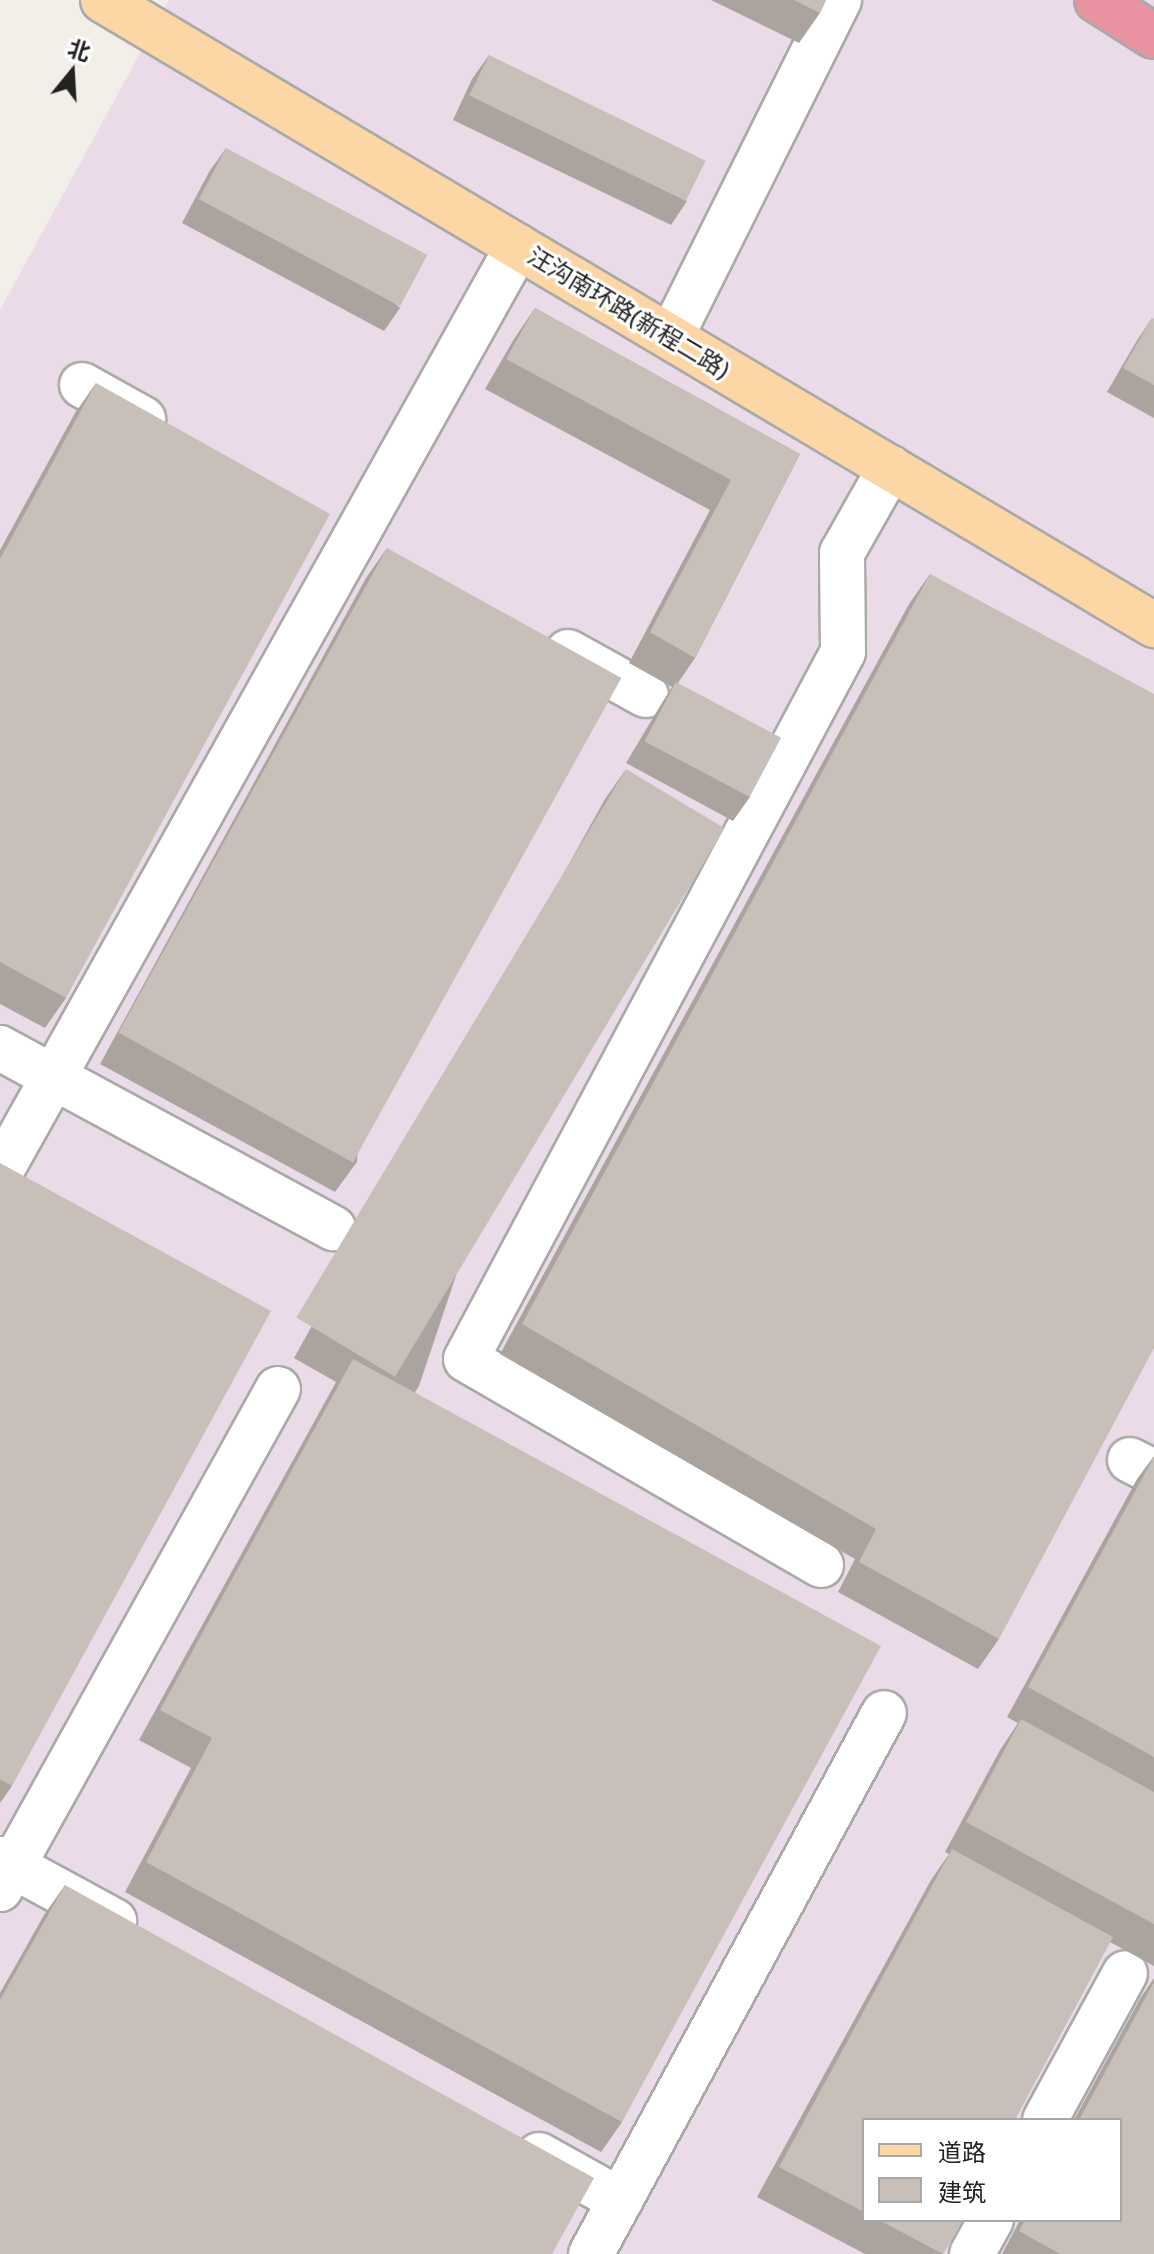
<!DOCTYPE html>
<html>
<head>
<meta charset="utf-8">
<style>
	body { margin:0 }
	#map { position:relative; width:1154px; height:2254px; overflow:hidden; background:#f2efe9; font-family:"Noto Sans","Noto Sans SC",sans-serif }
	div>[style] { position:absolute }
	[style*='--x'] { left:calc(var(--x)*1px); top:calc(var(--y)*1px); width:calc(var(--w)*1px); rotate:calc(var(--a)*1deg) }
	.industrial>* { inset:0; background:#ebdbe8 }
	.roads { filter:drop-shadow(2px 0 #a9a9a9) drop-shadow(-2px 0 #a9a9a9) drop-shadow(0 2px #a9a9a9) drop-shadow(0 -2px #a9a9a9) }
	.minor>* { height:44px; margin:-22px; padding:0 22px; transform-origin:22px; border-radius:22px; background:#fff }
	.major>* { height:44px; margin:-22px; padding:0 22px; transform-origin:22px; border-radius:22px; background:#fcd6a4 }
	.highway>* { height:44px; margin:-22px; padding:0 22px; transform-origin:22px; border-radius:22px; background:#e892a2 }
	.wall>* { inset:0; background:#aba49e }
	.building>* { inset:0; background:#c7bfb8; transform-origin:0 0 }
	span { translate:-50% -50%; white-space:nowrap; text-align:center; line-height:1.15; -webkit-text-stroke:6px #fff; paint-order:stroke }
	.street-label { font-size:24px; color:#222 }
	.legend { position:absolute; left:862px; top:2118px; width:260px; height:104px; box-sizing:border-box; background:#fff; border:2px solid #a7a7a7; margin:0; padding:10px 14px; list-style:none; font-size:24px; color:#222 }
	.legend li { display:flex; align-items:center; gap:16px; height:40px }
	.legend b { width:40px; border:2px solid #a7a7a7 }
	.north { position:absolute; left:32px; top:32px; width:80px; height:80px; -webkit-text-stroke:6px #fff; paint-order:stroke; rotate:18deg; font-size:22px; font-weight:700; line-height:32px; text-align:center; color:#222 }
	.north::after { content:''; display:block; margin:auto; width:28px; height:36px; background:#222; clip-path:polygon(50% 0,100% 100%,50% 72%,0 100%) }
</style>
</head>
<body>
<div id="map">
	<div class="industrial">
		<i style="clip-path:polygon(evenodd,169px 0,1154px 0,1154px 2254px,0 2254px,0 310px,169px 0,864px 2120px,1120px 2120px,1120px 2220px,864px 2220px,864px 2120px)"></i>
	</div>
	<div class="roads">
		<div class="minor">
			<i style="--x:671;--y:337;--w:377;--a:-63.5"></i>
			<i style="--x:82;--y:385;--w:70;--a:29.1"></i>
			<i style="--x:568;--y:652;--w:89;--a:28.9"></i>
			<i style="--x:0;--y:1048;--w:379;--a:28.4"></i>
			<i style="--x:2;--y:1169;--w:1057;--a:-60.79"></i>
			<i style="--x:1130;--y:1460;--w:27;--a:27"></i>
			<i style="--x:821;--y:1565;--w:410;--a:-149.9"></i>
			<i style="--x:466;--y:1359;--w:801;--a:-61.93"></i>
			<i style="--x:843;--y:652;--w:99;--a:-90.6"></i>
			<i style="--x:842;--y:553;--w:98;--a:-60.5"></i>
			<i style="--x:0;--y:1859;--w:130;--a:28.5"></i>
			<i style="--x:0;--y:1889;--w:572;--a:-60.93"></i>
			<i style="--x:1045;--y:2120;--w:167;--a:-61.4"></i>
			<i style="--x:539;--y:2155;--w:93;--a:29.1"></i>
			<i style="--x:591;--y:2254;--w:615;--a:-61.56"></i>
			<i style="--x:972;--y:2254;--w:39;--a:-61"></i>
		</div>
		<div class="major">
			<i style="--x:103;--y:0;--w:1223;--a:30.74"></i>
		</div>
		<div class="highway">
			<i style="--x:1097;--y:0;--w:67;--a:32.3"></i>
		</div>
	</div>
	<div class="wall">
		<i style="clip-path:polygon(711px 0,826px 0,820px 13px,799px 43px)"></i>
		<i style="clip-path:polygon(489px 55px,687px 201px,671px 225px,453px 120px,472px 79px)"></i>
		<i style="clip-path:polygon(226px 148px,400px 308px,384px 331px,182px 223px,209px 172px)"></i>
		<i style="clip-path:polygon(535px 308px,800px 454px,695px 658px,678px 683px,750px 797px,733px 821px,626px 763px,660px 706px,672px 687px,629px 663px,710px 510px,485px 389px,514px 339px)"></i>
		<i style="clip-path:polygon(1152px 318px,1154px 319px,1154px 418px,1107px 392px,1136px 342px)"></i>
		<i style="clip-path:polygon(96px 383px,66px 998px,45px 1028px,0 1004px,0 550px,75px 413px)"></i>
		<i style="clip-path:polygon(387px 548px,357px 1162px,335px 1192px,100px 1064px,366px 578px)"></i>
		<i style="clip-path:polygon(930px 574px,999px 1639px,978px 1669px,838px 1592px,855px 1559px,500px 1354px,909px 604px)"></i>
		<i style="clip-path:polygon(626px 769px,419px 1386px,415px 1392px,622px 2122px,601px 2152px,125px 1892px,191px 1768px,139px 1740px,336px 1382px,294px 1358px,605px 799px)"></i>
		<i style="clip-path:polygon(0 1163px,12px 1786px,0 1803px)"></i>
		<i style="clip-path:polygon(1154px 1456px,1154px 1966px,1110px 1942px,864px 2120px,864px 2220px,962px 2220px,943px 2254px,865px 2254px,757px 2197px,931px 1880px,949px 1854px,945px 1852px,1000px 1750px,1018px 1723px,1007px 1717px,1137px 1479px)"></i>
		<i style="clip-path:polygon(65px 1885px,0 2254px,0 1993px,44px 1915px)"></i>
		<i style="clip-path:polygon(1154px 1978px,1154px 2254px,1002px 2254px,1020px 2220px,1120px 2220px,1120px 2120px,1074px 2120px,1141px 1997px)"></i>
	</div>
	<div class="building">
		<i style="clip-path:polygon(794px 0,826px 0,820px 13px)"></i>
		<i style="left:489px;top:55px;width:241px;height:45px;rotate:26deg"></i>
		<i style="left:226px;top:148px;width:228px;height:58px;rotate:28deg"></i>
		<i style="clip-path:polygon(535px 308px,800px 454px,695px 658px,650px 632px,731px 480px,506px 359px)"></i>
		<i style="clip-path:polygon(1152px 318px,1154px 319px,1154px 385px,1123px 368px)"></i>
		<i style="clip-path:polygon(96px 383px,330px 514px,66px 998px,0 962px,0 559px)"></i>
		<i style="left:387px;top:548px;width:268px;height:554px;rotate:29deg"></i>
		<i style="clip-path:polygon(930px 574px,1154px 694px,1154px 1348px,999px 1639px,859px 1562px,876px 1529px,522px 1324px)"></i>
		<i style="left:676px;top:682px;width:119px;height:67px;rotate:28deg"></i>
		<i style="left:626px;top:769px;width:115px;height:640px;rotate:31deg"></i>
		<i style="clip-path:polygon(0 1163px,271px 1311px,12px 1786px,0 1779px)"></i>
		<i style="clip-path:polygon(353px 1359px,881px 1646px,622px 2122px,146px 1862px,212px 1738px,160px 1710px)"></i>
		<i style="clip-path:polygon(1154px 1457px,1154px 1757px,1028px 1687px)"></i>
		<i style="clip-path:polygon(1021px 1719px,1154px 1792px,1154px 1924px,966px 1822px)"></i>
		<i style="clip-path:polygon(952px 1849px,1113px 1937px,1015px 2120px,864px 2120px,864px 2212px,779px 2167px)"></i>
		<i style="clip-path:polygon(65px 1885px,594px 2178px,552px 2254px,0 2254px,0 2000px)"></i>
		<i style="clip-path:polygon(1154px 1982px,1154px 2254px,1060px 2254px,1019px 2231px,1025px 2220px,1120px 2220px,1120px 2120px,1079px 2120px)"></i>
		<i style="clip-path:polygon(879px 2220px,962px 2220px,943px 2254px)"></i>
	</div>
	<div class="street-label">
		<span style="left:629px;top:312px;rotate:31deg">汪沟南环路(新程二路)</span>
	</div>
	<ul class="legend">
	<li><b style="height:10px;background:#fcd6a4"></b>道路</li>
	<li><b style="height:22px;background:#c7bfb8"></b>建筑</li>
	</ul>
	<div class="north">北</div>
</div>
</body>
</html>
